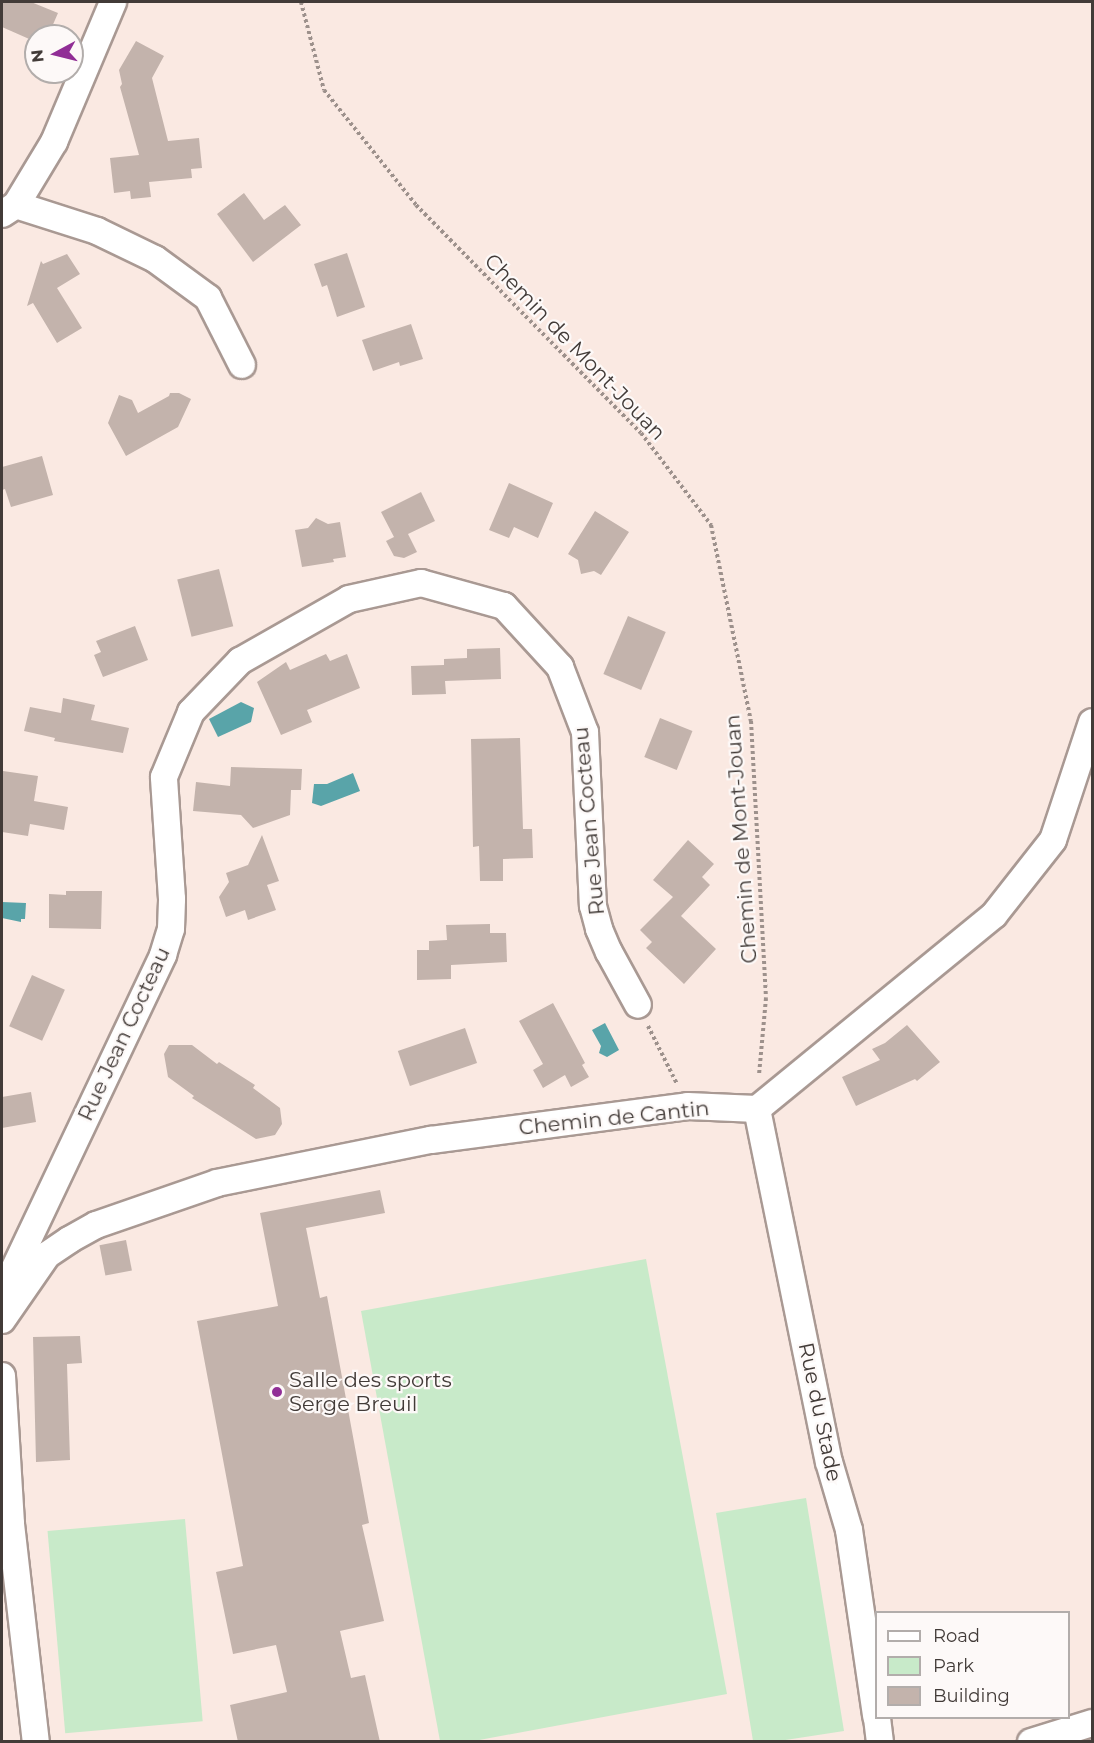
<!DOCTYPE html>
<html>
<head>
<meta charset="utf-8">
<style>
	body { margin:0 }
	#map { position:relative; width:1094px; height:1743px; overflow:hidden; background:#fae9e2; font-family:Montserrat,sans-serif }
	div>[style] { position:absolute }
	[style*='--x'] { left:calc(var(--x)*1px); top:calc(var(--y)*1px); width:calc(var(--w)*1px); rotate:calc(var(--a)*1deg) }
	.green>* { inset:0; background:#c8eac9; transform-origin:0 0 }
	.water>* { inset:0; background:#59a4a9 }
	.building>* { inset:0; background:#c3b3ac; transform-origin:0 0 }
	.path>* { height:4px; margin-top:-2px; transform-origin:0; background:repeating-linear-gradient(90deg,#9d918c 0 3px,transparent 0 6px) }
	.roads { filter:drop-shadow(2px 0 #a99993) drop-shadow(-2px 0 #a99993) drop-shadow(0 2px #a99993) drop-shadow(0 -2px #a99993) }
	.street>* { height:26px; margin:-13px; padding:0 13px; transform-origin:13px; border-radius:13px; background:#fff }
	.dots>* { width:16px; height:16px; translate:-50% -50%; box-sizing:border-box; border:3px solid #fdf9f8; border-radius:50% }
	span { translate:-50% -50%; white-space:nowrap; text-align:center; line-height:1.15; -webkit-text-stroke:4.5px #fdf9f8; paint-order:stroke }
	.street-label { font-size:21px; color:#423b38 }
	.poi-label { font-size:21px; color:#423b38 }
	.left { translate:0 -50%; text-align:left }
	.frame { position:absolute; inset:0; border:3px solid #423b38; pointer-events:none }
	.legend { position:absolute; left:875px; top:1611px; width:195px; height:108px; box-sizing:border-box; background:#fdf9f8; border:2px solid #b2adab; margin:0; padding:8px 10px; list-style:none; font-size:18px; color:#423b38 }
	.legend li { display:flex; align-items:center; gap:12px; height:30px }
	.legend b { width:30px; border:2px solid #b2adab }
	.north { position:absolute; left:24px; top:24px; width:60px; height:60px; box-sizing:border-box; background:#fdf9f8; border:2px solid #b2adab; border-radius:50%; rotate:263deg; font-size:16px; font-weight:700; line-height:24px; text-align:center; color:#423b38 }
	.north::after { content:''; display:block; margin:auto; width:21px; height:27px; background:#912e96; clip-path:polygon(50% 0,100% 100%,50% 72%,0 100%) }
</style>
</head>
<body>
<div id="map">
	<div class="green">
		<i style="clip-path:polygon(646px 1259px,727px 1694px,474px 1741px,440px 1741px,361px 1311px)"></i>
		<i style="clip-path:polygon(806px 1498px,844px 1731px,779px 1741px,753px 1741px,716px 1513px)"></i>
		<i style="left:185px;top:1519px;width:203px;height:138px;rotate:85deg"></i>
	</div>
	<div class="water">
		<i style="clip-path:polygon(241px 702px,254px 708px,251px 722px,218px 737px,209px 719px)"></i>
		<i style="clip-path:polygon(353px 773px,360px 791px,321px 806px,312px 803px,314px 784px,327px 784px)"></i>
		<i style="clip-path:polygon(2px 902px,26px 903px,25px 919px,21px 919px,21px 922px,2px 918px)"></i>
		<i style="clip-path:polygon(605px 1023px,619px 1050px,607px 1057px,599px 1053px,601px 1046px,592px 1030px)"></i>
	</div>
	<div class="building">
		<i style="clip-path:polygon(2px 2px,31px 2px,58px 13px,48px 36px,36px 36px,36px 42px,2px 27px)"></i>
		<i style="clip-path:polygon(136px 41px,164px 56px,152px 78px,168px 141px,199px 138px,202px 168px,191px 169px,192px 178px,149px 182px,151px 197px,131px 199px,130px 191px,114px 193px,110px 158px,139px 155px,120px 87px,122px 84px,119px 70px)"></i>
		<i style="clip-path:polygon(244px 193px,264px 220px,285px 205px,301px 225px,253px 262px,217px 214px)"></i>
		<i style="clip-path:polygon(347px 253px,365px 307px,337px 317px,327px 285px,322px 287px,314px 264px)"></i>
		<i style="clip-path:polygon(67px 254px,80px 274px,57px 288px,82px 328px,57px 343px,33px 303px,27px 306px,41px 261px,43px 264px)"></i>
		<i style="clip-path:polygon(411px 324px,423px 359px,400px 366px,399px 362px,373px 371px,362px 340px)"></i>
		<i style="clip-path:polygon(170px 393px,179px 393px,191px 399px,178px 427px,126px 456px,108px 423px,119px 395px,132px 400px,138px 413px,169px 396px)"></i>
		<i style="clip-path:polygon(42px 456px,53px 495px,11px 507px,5px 489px,2px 490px,2px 467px)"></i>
		<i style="clip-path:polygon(509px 483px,553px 503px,538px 538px,514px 527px,509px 538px,489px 530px)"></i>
		<i style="clip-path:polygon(421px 492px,435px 521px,408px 534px,417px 552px,404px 558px,394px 556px,386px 541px,394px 537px,381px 512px)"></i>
		<i style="clip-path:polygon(595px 511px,629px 532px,601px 575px,594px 571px,581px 574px,578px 560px,568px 554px)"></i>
		<i style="clip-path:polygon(316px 518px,328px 524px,340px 522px,346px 557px,333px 559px,334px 562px,302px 567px,295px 530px,308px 528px)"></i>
		<i style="left:219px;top:569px;width:59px;height:43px;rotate:76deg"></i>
		<i style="left:628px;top:616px;width:41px;height:63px;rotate:23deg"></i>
		<i style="clip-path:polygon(135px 626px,148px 660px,103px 677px,94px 655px,101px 652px,96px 641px)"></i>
		<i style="clip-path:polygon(500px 648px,501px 679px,445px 681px,446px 694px,412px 695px,411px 666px,444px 665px,444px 668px,444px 659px,467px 658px,467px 649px)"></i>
		<i style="clip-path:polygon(326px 654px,330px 661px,347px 654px,360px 688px,307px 710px,312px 722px,281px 735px,257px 682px,286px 662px,290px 670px)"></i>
		<i style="clip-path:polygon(63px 698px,95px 705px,91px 720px,129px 728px,123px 753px,54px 741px,55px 738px,24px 731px,30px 707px,61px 713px)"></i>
		<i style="left:660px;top:718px;width:35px;height:42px;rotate:22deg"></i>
		<i style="clip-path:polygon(520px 738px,523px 829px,532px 829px,533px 858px,503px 859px,503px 881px,480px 881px,479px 846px,473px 847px,471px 739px)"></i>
		<i style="clip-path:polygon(231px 767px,302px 769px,301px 790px,291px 790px,290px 815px,253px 828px,241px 815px,193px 811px,196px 782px,230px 786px)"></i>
		<i style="clip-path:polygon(3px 771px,38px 776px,34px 801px,68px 807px,64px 830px,30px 824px,28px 836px,2px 832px)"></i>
		<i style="clip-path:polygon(262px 835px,279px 881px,267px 885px,276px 910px,248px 920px,245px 910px,226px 917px,219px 897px,229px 882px,226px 873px,248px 865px)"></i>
		<i style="clip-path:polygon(688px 840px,714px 864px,702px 877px,710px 885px,681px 916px,716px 949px,684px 984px,646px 948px,652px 942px,640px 930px,673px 897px,653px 880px)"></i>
		<i style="clip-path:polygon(66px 891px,102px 891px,101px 929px,49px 928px,49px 894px,66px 895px)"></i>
		<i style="clip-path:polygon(490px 924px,490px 933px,506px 933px,507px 962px,451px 965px,451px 979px,417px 980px,417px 950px,429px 950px,429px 941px,447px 940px,446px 925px)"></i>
		<i style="left:32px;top:975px;width:36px;height:56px;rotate:24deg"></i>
		<i style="clip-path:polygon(553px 1003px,585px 1063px,582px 1065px,589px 1077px,571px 1087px,565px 1075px,543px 1088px,533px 1070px,543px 1064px,519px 1021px)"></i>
		<i style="clip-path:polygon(907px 1025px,940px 1062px,917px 1081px,915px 1079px,856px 1106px,842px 1077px,880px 1060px,872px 1049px,885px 1043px)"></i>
		<i style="left:465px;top:1028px;width:37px;height:71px;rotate:71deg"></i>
		<i style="clip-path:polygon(169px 1045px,192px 1045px,217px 1064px,219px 1062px,255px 1085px,253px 1088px,280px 1108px,282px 1124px,275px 1135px,256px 1139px,192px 1098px,194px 1096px,168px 1077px,164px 1054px)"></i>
		<i style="clip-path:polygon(31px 1092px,36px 1122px,2px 1128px,2px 1097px)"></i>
		<i style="clip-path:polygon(380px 1190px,385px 1213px,306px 1228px,320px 1298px,327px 1296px,369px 1523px,362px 1525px,384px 1621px,340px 1631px,351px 1678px,365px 1675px,380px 1742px,238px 1742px,230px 1705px,287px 1692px,276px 1645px,233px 1654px,216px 1572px,243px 1566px,197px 1321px,278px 1306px,260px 1213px)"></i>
		<i style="left:126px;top:1240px;width:31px;height:27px;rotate:79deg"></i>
		<i style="clip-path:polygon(80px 1336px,82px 1363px,67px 1364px,70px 1460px,36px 1462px,33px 1337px)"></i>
	</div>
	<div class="path">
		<i style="--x:301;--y:2;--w:91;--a:75.4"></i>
		<i style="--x:324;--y:90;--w:147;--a:51.3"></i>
		<i style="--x:416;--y:205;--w:320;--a:45.4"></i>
		<i style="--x:641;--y:433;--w:116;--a:52.7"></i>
		<i style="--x:711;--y:525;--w:200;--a:78.5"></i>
		<i style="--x:751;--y:721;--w:277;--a:86.9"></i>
		<i style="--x:766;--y:998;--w:77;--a:95.2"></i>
		<i style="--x:648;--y:1026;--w:65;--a:63.4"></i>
	</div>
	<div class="roads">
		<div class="street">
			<i style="--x:16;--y:205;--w:85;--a:17.8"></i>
			<i style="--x:97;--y:231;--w:64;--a:25.8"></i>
			<i style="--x:155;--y:259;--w:66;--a:36.3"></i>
			<i style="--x:208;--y:298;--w:75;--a:63.1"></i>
			<i style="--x:2;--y:214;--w:17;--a:-33"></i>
			<i style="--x:16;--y:205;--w:74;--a:-58.9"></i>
			<i style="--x:54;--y:142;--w:152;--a:-67.1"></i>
			<i style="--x:757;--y:1109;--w:360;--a:78.5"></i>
			<i style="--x:829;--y:1462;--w:71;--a:73.6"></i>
			<i style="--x:849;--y:1530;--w:188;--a:81.7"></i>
			<i style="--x:2;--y:1310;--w:29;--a:-78"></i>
			<i style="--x:8;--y:1282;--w:362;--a:-64.6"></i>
			<i style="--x:163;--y:955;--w:27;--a:-73"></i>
			<i style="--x:171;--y:929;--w:30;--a:-88"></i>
			<i style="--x:172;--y:899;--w:122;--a:-93.8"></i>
			<i style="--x:164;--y:777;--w:70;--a:-67.4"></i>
			<i style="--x:191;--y:712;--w:71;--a:-46.1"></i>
			<i style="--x:240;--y:661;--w:125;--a:-29.6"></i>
			<i style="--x:349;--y:599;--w:74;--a:-12.5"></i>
			<i style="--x:421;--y:583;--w:86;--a:15.5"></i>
			<i style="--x:504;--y:606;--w:83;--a:47.4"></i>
			<i style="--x:560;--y:667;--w:70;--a:69"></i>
			<i style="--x:585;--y:732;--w:174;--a:87.4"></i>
			<i style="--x:593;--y:906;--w:24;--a:75"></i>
			<i style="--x:599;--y:929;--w:25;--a:67"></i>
			<i style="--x:609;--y:952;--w:60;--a:61.3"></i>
			<i style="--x:2;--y:1320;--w:79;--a:-55.3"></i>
			<i style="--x:47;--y:1255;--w:27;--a:-34"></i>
			<i style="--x:69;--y:1240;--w:31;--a:-29"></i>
			<i style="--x:96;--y:1225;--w:128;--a:-19.1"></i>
			<i style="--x:217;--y:1183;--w:218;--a:-11.4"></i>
			<i style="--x:431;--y:1140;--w:259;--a:-7.5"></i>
			<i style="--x:688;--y:1106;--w:69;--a:2.5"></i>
			<i style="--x:757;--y:1109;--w:306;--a:-39.3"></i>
			<i style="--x:994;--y:915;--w:95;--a:-51.8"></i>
			<i style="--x:1053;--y:840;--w:124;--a:-71.7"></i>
			<i style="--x:2;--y:1376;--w:148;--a:86.5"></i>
			<i style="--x:11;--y:1524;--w:219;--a:83.5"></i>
			<i style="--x:877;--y:1718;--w:24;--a:83"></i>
			<i style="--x:1031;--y:1742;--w:64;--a:-17.3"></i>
		</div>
	</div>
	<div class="dots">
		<i style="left:277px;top:1392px;background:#912e96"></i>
	</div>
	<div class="street-label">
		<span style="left:575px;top:347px;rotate:46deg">Chemin de Mont-Jouan</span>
		<span style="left:589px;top:821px;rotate:-95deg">Rue Jean Cocteau</span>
		<span style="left:741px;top:839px;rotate:-94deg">Chemin de Mont-Jouan</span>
		<span style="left:124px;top:1034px;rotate:-65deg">Rue Jean Cocteau</span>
		<span style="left:614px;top:1118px;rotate:-6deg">Chemin de Cantin</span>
		<span style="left:820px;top:1412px;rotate:78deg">Rue du Stade</span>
	</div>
	<div class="poi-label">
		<span class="left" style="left:289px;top:1392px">Salle des sports<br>Serge Breuil</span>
	</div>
	<div class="frame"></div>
	<ul class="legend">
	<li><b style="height:8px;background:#fff"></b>Road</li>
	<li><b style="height:16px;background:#c8eac9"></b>Park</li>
	<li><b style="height:16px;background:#c3b3ac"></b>Building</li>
	</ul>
	<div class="north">N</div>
</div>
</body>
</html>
